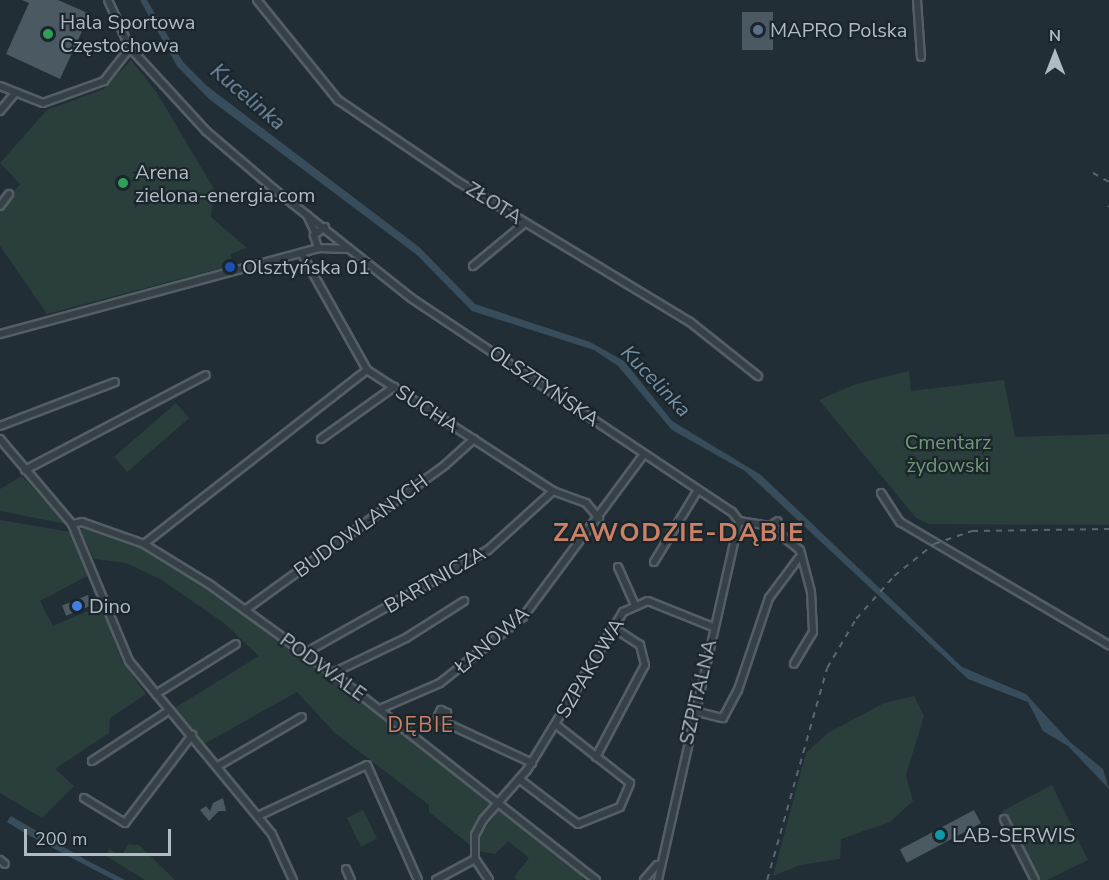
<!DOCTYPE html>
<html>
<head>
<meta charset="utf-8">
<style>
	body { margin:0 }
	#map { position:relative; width:1109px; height:880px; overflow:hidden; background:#222e36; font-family:"Nunito Sans",sans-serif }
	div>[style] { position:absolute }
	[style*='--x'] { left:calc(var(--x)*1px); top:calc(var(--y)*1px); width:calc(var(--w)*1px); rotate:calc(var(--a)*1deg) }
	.green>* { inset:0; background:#2a3e3b; transform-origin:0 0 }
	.water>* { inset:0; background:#374d5c }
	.building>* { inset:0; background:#4b5962; transform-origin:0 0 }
	.roads { filter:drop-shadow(2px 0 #535e65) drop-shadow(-2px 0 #535e65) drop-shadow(0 2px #535e65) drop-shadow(0 -2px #535e65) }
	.minor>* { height:6px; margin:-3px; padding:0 3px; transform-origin:3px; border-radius:3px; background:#364047 }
	.rail>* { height:1.5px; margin-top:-0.75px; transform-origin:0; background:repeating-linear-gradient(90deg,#5a6670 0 6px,transparent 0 12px) }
	.dots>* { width:16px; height:16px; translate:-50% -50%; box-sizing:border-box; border:3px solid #1b252c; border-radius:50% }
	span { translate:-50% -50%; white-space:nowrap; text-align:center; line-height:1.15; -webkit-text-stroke:4.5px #1b252c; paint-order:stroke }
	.poi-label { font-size:20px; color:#b0bbc3 }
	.left { translate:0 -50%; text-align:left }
	.street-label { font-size:20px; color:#b0bbc3 }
	.park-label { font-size:20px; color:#719774 }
	.water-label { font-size:21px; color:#7390a5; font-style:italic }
	.neighbourhood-label { font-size:21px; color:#ca8165; letter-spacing:1.5px }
	.district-label { font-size:26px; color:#ca8165; font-weight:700; letter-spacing:1.5px }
	.north { position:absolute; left:1025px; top:24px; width:60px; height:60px; -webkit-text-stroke:4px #1b252c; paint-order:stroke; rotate:0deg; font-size:16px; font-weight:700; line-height:24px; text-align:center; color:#b0bbc3 }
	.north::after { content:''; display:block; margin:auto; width:21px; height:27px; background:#b0bbc3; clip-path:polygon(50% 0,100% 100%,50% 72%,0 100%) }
	.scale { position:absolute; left:24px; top:829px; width:147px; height:27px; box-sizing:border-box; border:3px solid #b0bbc3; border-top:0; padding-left:8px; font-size:18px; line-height:21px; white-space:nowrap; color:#b0bbc3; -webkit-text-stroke:4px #1b252c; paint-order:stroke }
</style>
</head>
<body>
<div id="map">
	<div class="green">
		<i style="clip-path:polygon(131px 60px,157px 93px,214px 189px,211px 217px,247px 248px,230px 254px,233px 265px,47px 314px,0 246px,0 210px,20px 184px,0 163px,47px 110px,104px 89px)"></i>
		<i style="clip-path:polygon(909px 371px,911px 391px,1004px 380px,1015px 437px,1109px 434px,1109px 525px,929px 524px,916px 518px,819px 400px,856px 384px)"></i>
		<i style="left:176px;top:403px;width:20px;height:82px;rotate:49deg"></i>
		<i style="clip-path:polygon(22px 476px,66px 524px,0 511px,0 489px)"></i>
		<i style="clip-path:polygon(0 520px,70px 532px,92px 583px,87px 576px,40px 601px,53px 626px,99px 606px,92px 590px,96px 590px,122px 661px,146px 694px,110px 718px,109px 733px,55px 769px,74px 786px,42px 818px,0 793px)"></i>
		<i style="clip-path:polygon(90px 526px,161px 557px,225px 598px,492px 799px,470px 833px,470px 845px,429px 812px,429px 805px,335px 733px,297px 692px,204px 744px,173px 709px,259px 656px,224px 623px,160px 579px,126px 563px,94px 559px,80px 529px)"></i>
		<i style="clip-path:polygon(914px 696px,924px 716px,906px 775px,913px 801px,890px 822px,841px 839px,840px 859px,800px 865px,773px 876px,806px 753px,828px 733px,884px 703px)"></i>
		<i style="clip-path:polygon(1052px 785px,1088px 860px,1047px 880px,1037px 880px,1002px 811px)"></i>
		<i style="clip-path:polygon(501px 808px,577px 869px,584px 880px,518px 880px,514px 877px,529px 858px,508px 841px,495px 854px,477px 851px,478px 838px)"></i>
		<i style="left:363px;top:810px;width:32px;height:18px;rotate:64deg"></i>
		<i style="clip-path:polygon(128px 844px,139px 845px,175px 880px,145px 880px,106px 856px,109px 849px,122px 856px)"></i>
	</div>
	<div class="water">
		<i style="clip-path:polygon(140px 0,147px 0,183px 62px,207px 86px,419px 247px,475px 304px,590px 342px,624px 361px,672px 421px,761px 475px,962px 667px,1026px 694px,1070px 742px,1103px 769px,1109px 789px,1068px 746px,1043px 731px,1028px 702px,968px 679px,745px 471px,672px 430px,618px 366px,594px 350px,472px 311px,417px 255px,209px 99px,177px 66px)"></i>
		<i style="clip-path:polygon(11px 816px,86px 860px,125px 880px,114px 880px,28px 835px,7px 822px)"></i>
	</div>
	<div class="building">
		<i style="clip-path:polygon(22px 0,58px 0,90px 14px,60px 79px,6px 54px,29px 3px)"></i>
		<i style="left:742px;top:12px;width:31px;height:38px"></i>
		<i style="left:88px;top:595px;width:11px;height:28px;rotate:68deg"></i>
		<i style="clip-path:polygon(223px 798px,226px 811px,219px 811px,209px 821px,200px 810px,206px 806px,210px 811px,213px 803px)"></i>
		<i style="left:974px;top:810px;width:15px;height:84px;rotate:62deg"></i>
	</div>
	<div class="roads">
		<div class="minor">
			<i style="--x:108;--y:0;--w:53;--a:65.4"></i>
			<i style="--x:130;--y:48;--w:113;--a:47.5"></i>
			<i style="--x:206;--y:131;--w:89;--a:40.5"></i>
			<i style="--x:274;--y:189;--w:175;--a:38.5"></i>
			<i style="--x:411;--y:298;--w:386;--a:33.7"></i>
			<i style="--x:732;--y:512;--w:11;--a:52"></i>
			<i style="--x:257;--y:0;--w:129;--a:51"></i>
			<i style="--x:338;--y:100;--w:144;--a:34.2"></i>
			<i style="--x:457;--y:181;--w:272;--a:31.2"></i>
			<i style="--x:690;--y:322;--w:87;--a:38.5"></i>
			<i style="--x:917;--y:0;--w:57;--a:86"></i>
			<i style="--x:0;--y:86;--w:46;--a:21.6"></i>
			<i style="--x:43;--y:103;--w:65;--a:-19.8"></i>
			<i style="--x:104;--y:81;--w:42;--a:-51.8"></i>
			<i style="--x:0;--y:111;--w:23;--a:-50"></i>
			<i style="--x:0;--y:206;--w:15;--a:-53"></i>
			<i style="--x:307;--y:215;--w:19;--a:65"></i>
			<i style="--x:325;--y:227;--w:14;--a:144"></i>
			<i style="--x:314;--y:235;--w:14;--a:73"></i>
			<i style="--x:318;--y:248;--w:31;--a:2"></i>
			<i style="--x:302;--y:254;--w:133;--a:60.7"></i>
			<i style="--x:367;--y:370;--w:222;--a:33"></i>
			<i style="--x:553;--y:491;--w:35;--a:20"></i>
			<i style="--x:586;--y:503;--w:20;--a:49"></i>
			<i style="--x:473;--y:266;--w:67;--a:-39.6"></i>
			<i style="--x:0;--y:334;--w:330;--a:-15.1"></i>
			<i style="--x:0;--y:426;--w:123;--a:-20.9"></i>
			<i style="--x:0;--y:439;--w:111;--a:49.7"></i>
			<i style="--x:72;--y:524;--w:148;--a:67.4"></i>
			<i style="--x:129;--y:661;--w:224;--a:50.4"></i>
			<i style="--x:272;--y:834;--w:51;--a:65.5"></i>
			<i style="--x:321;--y:439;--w:90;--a:-35.5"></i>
			<i style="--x:25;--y:470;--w:204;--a:-27.7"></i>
			<i style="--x:881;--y:493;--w:35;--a:57"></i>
			<i style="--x:900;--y:522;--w:243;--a:30.5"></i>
			<i style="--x:739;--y:521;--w:31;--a:9"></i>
			<i style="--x:770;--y:526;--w:9;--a:-32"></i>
			<i style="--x:72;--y:524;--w:10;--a:-11"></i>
			<i style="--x:82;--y:522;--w:66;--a:19.5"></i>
			<i style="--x:144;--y:544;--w:76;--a:31.6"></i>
			<i style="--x:209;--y:584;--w:160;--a:35.9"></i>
			<i style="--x:339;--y:678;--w:327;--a:38.2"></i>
			<i style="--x:770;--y:526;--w:38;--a:39"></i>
			<i style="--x:800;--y:550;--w:43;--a:75.3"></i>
			<i style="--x:811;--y:592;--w:40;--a:87.1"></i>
			<i style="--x:813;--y:632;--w:37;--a:121"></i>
			<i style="--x:144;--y:544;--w:283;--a:-38"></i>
			<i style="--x:654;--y:562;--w:84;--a:-58.6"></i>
			<i style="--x:618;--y:567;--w:39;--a:66"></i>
			<i style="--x:245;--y:610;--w:247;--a:-35.9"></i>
			<i style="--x:445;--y:465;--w:39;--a:-42"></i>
			<i style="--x:305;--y:653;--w:210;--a:-29.4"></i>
			<i style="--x:488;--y:550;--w:88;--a:-42.2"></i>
			<i style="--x:333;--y:673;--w:81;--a:-25.6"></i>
			<i style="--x:406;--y:638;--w:69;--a:-32.5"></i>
			<i style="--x:156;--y:694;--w:94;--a:-32"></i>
			<i style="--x:380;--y:709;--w:65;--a:-23.4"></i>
			<i style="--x:440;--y:683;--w:106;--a:-38.5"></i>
			<i style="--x:523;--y:617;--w:203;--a:-53.4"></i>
			<i style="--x:694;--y:711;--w:30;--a:14"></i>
			<i style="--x:723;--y:718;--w:32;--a:-62"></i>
			<i style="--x:738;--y:690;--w:97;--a:-71.4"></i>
			<i style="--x:769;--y:598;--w:54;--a:-53.3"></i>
			<i style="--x:444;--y:719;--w:7;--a:-63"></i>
			<i style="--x:447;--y:713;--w:7;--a:-153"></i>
			<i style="--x:441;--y:710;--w:7;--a:117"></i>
			<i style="--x:438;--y:716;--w:11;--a:41"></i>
			<i style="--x:446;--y:723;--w:95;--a:24.9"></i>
			<i style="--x:596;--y:757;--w:104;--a:-62"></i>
			<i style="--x:645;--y:665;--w:21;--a:-104"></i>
			<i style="--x:640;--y:645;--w:31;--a:-147"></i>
			<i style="--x:92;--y:761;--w:93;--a:-33.2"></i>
			<i style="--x:218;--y:766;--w:97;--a:-30.3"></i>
			<i style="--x:519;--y:779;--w:74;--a:37.3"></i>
			<i style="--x:578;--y:824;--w:45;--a:-22"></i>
			<i style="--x:620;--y:807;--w:26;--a:-67"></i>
			<i style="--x:630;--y:783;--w:95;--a:-141.8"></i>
			<i style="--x:84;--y:798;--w:48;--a:31.4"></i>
			<i style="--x:125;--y:823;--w:111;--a:-52.7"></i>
			<i style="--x:258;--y:816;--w:120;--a:-25.1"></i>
			<i style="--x:367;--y:765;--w:126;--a:66.1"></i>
			<i style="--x:1004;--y:819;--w:68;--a:63.1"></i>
			<i style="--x:475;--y:859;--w:24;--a:-90"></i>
			<i style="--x:475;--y:835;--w:17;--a:-62"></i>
			<i style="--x:483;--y:820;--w:67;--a:-48.7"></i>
			<i style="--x:527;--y:770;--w:185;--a:-58.7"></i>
			<i style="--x:623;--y:612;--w:27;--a:-24"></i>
			<i style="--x:648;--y:601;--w:70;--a:21.8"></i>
			<i style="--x:475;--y:859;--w:25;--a:56"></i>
			<i style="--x:0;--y:860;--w:6;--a:39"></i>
			<i style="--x:346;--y:869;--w:12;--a:66"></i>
			<i style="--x:436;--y:880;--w:44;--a:-28.3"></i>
			<i style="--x:644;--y:880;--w:20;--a:-49"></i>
			<i style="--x:658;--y:880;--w:368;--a:-77.3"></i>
		</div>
	</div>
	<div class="rail">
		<i style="--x:1093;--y:173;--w:18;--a:29"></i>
		<i style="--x:1108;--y:206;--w:1;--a:45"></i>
		<i style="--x:767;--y:880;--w:220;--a:-74.2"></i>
		<i style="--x:827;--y:668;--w:57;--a:-59.4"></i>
		<i style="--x:856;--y:619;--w:57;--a:-48.5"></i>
		<i style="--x:894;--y:576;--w:51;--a:-38.7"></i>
		<i style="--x:934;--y:544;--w:40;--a:-18.9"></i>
		<i style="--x:972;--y:531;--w:137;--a:-0.8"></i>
	</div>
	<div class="dots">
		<i style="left:758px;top:30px;background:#5c6f8a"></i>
		<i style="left:48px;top:34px;background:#2e9e5b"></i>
		<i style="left:123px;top:183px;background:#2e9e5b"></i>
		<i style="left:230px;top:267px;background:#1a4fb4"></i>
		<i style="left:77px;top:606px;background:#3f7fe0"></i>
		<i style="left:940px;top:835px;background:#0f9aa8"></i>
	</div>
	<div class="poi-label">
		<span class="left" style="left:60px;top:34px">Hala Sportowa<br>Częstochowa</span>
		<span class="left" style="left:770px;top:30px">MAPRO Polska</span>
		<span class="left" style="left:135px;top:184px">Arena<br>zielona-energia.com</span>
		<span class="left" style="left:242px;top:267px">Olsztyńska 01</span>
		<span class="left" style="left:89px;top:606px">Dino</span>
		<span class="left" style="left:952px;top:835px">LAB-SERWIS</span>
	</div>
	<div class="street-label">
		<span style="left:494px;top:203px;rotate:32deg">ZŁOTA</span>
		<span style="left:544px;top:386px;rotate:34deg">OLSZTYŃSKA</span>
		<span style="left:427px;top:409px;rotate:33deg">SUCHA</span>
		<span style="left:361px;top:526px;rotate:-36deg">BUDOWLANYCH</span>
		<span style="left:435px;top:580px;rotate:-30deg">BARTNICZA</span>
		<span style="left:492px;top:640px;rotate:-41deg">ŁANOWA</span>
		<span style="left:323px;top:667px;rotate:36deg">PODWALE</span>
		<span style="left:590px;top:668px;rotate:-59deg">SZPAKOWA</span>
		<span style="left:698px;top:692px;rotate:-77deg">SZPITALNA</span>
	</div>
	<div class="park-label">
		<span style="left:948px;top:454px">Cmentarz<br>żydowski</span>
	</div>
	<div class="water-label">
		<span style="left:248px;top:97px;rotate:40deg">Kucelinka</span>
		<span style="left:656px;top:381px;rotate:46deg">Kucelinka</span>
	</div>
	<div class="neighbourhood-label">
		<span style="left:421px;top:725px">DĘBIE</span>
	</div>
	<div class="district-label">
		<span style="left:679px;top:533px">ZAWODZIE-DĄBIE</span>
	</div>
	<div class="north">N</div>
	<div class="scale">200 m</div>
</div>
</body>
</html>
